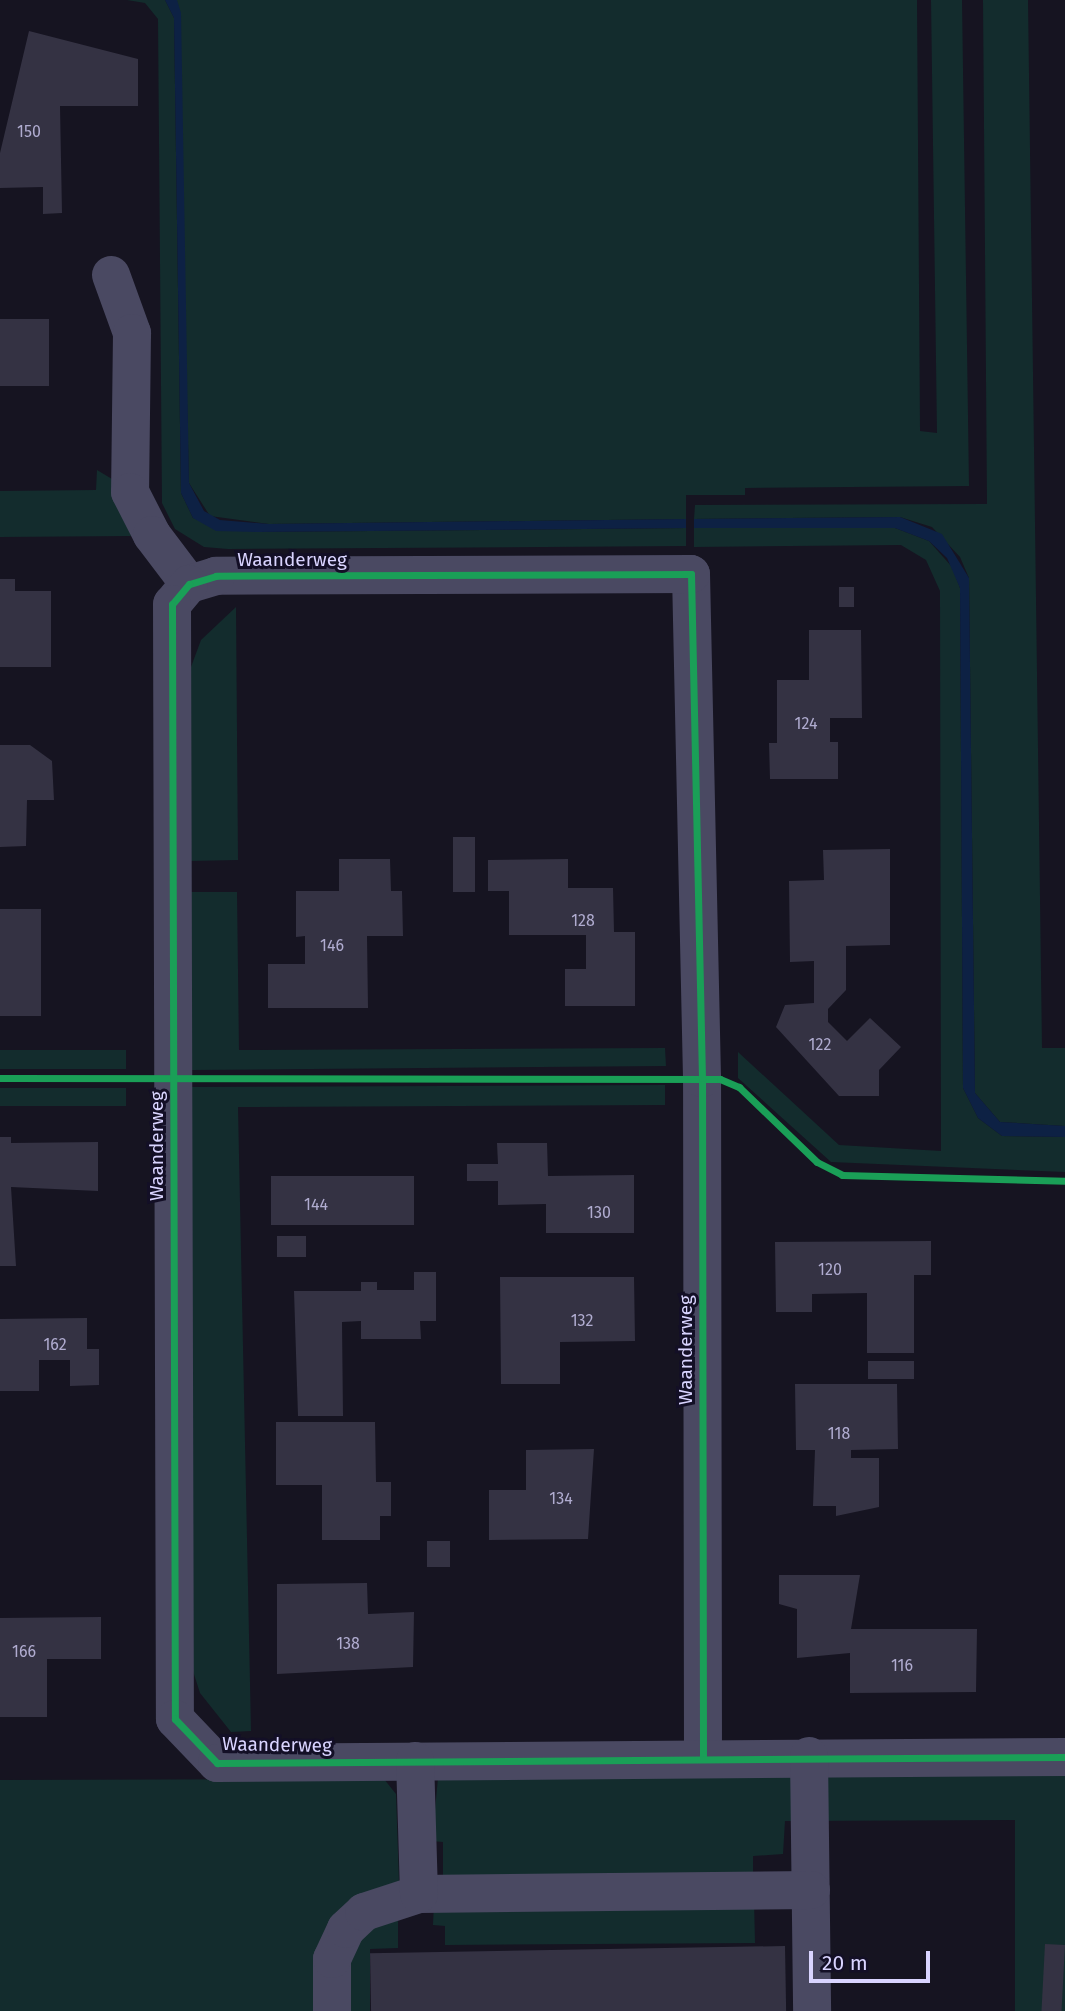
<!DOCTYPE html>
<html>
<head>
<meta charset="utf-8">
<style>
	body { margin:0 }
	#map { position:relative; width:1065px; height:2011px; overflow:hidden; background:#161421; font-family:"Fira Sans",sans-serif }
	div>[style] { position:absolute }
	[style*='--x'] { left:calc(var(--x)*1px); top:calc(var(--y)*1px); width:calc(var(--w)*1px); rotate:calc(var(--a)*1deg) }
	.green>* { inset:0; background:#132c2d; transform-origin:0 0 }
	.water>* { inset:0; background:#0d2144 }
	.building>* { inset:0; background:#343243; transform-origin:0 0 }
	.minor>* { height:38px; margin:-19px; padding:0 19px; transform-origin:19px; border-radius:19px; background:#4a4962 }
	.cycleway>* { height:7px; margin:-3.5px; padding:0 3.5px; transform-origin:3.5px; border-radius:3.5px; background:#1a9f57 }
	span { translate:-50% -50%; white-space:nowrap; text-align:center; line-height:1.15; -webkit-text-stroke:6px #130f26; paint-order:stroke }
	.number-label { font-size:16px; color:#b0acd0 }
	.number-label span { -webkit-text-stroke-width:0 }
	.street-label { font-size:19px; color:#d9d4ff }
	.scale { position:absolute; left:809px; top:1951px; width:121px; height:32px; box-sizing:border-box; border:4px solid #d9d4ff; border-top:0; padding-left:9px; font-size:21px; line-height:24px; white-space:nowrap; color:#d9d4ff; -webkit-text-stroke:5px #130f26; paint-order:stroke }
</style>
</head>
<body>
<div id="map">
	<div class="green">
		<i style="clip-path:polygon(127px 0,165px 0,174px 18px,181px 493px,193px 518px,259px 532px,686px 528px,686px 546px,228px 549px,204px 547px,175px 529px,162px 503px,158px 19px,145px 3px)"></i>
		<i style="clip-path:polygon(177px 0,917px 0,920px 431px,937px 433px,931px 0,962px 0,969px 486px,745px 488px,745px 495px,686px 495px,686px 519px,269px 524px,210px 516px,189px 483px)"></i>
		<i style="clip-path:polygon(983px 0,1028px 0,1042px 1048px,1065px 1048px,1065px 1126px,1000px 1122px,975px 1093px,969px 578px,960px 557px,932px 527px,900px 517px,694px 519px,695px 505px,987px 504px)"></i>
		<i style="clip-path:polygon(97px 470px,112px 479px,131px 536px,0 537px,0 491px,96px 490px)"></i>
		<i style="clip-path:polygon(694px 528px,895px 528px,929px 541px,952px 567px,960px 588px,963px 1088px,978px 1118px,1002px 1136px,1065px 1137px,1065px 1172px,831px 1162px,738px 1078px,738px 1052px,839px 1145px,941px 1151px,940px 591px,926px 560px,901px 545px,694px 547px)"></i>
		<i style="clip-path:polygon(236px 607px,238px 860px,189px 861px,191px 667px,201px 640px)"></i>
		<i style="clip-path:polygon(190px 892px,237px 892px,239px 1050px,665px 1048px,666px 1066px,191px 1070px)"></i>
		<i style="left:126px;top:1050px;width:19px;height:126px;rotate:90deg"></i>
		<i style="clip-path:polygon(665px 1085px,665px 1105px,238px 1107px,251px 1731px,231px 1732px,200px 1693px,192px 1668px,191px 1087px)"></i>
		<i style="left:126px;top:1088px;width:18px;height:126px;rotate:90deg"></i>
		<i style="clip-path:polygon(1065px 1775px,1065px 2011px,1015px 2011px,1015px 1820px,785px 1821px,783px 1854px,753px 1856px,753px 1878px,443px 1875px,443px 1842px,432px 1841px,438px 1778px)"></i>
		<i style="clip-path:polygon(384px 1779px,396px 1794px,399px 1882px,378px 1888px,321px 2011px,0 2011px,0 1780px)"></i>
		<i style="clip-path:polygon(754px 1899px,755px 1943px,445px 1945px,445px 1926px,433px 1925px,434px 1902px)"></i>
		<i style="clip-path:polygon(398px 1907px,398px 1948px,370px 1949px,370px 2011px,340px 2011px,347px 1951px)"></i>
	</div>
	<div class="water">
		<i style="clip-path:polygon(165px 0,177px 0,181px 13px,189px 483px,204px 511px,220px 520px,269px 524px,686px 519px,686px 528px,259px 532px,216px 531px,193px 518px,181px 493px,174px 18px)"></i>
		<i style="clip-path:polygon(900px 517px,942px 534px,969px 578px,975px 1093px,1000px 1122px,1065px 1126px,1065px 1137px,1002px 1136px,978px 1118px,963px 1088px,960px 588px,947px 558px,929px 541px,895px 528px,694px 528px,694px 519px)"></i>
	</div>
	<div class="building">
		<i style="clip-path:polygon(29px 31px,138px 59px,138px 106px,60px 106px,62px 213px,43px 214px,43px 187px,0 188px,0 153px)"></i>
		<i style="left:0;top:319px;width:49px;height:67px"></i>
		<i style="clip-path:polygon(0 579px,15px 579px,15px 591px,51px 591px,51px 667px,0 667px)"></i>
		<i style="left:839px;top:587px;width:15px;height:20px"></i>
		<i style="clip-path:polygon(809px 630px,861px 630px,862px 718px,830px 718px,830px 742px,838px 742px,838px 779px,770px 779px,769px 743px,777px 743px,777px 680px,809px 680px)"></i>
		<i style="clip-path:polygon(0 745px,30px 745px,52px 761px,54px 800px,27px 800px,26px 846px,0 847px)"></i>
		<i style="left:453px;top:837px;width:22px;height:55px"></i>
		<i style="clip-path:polygon(890px 849px,890px 945px,846px 946px,846px 990px,828px 1009px,828px 1022px,847px 1041px,870px 1018px,901px 1047px,879px 1070px,879px 1096px,839px 1096px,776px 1027px,785px 1005px,814px 1003px,814px 961px,790px 962px,789px 881px,824px 880px,823px 850px)"></i>
		<i style="clip-path:polygon(339px 859px,390px 859px,391px 891px,402px 891px,403px 936px,367px 936px,368px 1008px,268px 1008px,268px 964px,305px 964px,305px 936px,296px 937px,296px 891px,339px 891px)"></i>
		<i style="clip-path:polygon(568px 859px,568px 888px,613px 888px,614px 932px,635px 932px,635px 1006px,565px 1006px,565px 969px,586px 969px,586px 935px,509px 935px,509px 891px,488px 891px,488px 860px)"></i>
		<i style="left:0;top:909px;width:41px;height:107px"></i>
		<i style="clip-path:polygon(0 1137px,11px 1137px,11px 1143px,98px 1142px,98px 1191px,11px 1187px,16px 1266px,0 1266px)"></i>
		<i style="clip-path:polygon(497px 1143px,547px 1143px,548px 1176px,634px 1175px,634px 1233px,546px 1233px,546px 1204px,498px 1205px,498px 1181px,467px 1181px,467px 1164px,498px 1164px)"></i>
		<i style="left:271px;top:1176px;width:143px;height:49px"></i>
		<i style="left:277px;top:1236px;width:29px;height:21px"></i>
		<i style="clip-path:polygon(931px 1241px,931px 1275px,914px 1275px,914px 1353px,867px 1353px,867px 1293px,812px 1294px,812px 1312px,776px 1312px,775px 1242px)"></i>
		<i style="clip-path:polygon(414px 1272px,436px 1272px,436px 1321px,420px 1321px,421px 1339px,361px 1339px,361px 1321px,342px 1322px,343px 1416px,298px 1416px,294px 1291px,361px 1291px,361px 1282px,377px 1282px,377px 1290px,414px 1290px)"></i>
		<i style="clip-path:polygon(500px 1277px,634px 1277px,635px 1341px,560px 1342px,560px 1384px,501px 1384px)"></i>
		<i style="clip-path:polygon(87px 1318px,87px 1349px,99px 1349px,99px 1385px,70px 1386px,70px 1360px,39px 1360px,39px 1391px,0 1391px,0 1319px)"></i>
		<i style="left:868px;top:1361px;width:46px;height:18px"></i>
		<i style="clip-path:polygon(795px 1384px,897px 1384px,898px 1449px,851px 1450px,851px 1458px,879px 1458px,879px 1507px,836px 1516px,836px 1506px,813px 1506px,815px 1450px,796px 1450px)"></i>
		<i style="clip-path:polygon(276px 1422px,375px 1422px,376px 1482px,391px 1482px,391px 1516px,380px 1516px,380px 1540px,322px 1540px,322px 1485px,276px 1485px)"></i>
		<i style="clip-path:polygon(594px 1449px,588px 1539px,489px 1540px,489px 1490px,526px 1490px,526px 1450px)"></i>
		<i style="left:427px;top:1541px;width:23px;height:26px"></i>
		<i style="clip-path:polygon(779px 1575px,860px 1575px,851px 1629px,977px 1629px,976px 1692px,850px 1693px,850px 1653px,797px 1658px,797px 1609px,779px 1604px)"></i>
		<i style="clip-path:polygon(367px 1583px,368px 1614px,414px 1612px,413px 1667px,277px 1674px,277px 1584px)"></i>
		<i style="clip-path:polygon(101px 1617px,101px 1659px,47px 1659px,47px 1717px,0 1717px,0 1618px)"></i>
		<i style="left:1045px;top:1944px;width:20px;height:67px;rotate:3deg"></i>
		<i style="left:785px;top:1946px;width:65px;height:415px;rotate:89deg"></i>
	</div>
	<div class="minor">
		<i style="--x:111;--y:275;--w:62;--a:70.1"></i>
		<i style="--x:132;--y:333;--w:159;--a:90.7"></i>
		<i style="--x:130;--y:492;--w:48;--a:62.9"></i>
		<i style="--x:152;--y:535;--w:61;--a:52.9"></i>
		<i style="--x:703;--y:1756;--w:678;--a:-90.08"></i>
		<i style="--x:702;--y:1078;--w:504;--a:-91.25"></i>
		<i style="--x:691;--y:574;--w:475;--a:179.8"></i>
		<i style="--x:216;--y:576;--w:28;--a:163"></i>
		<i style="--x:189;--y:584;--w:26;--a:130"></i>
		<i style="--x:172;--y:604;--w:1115;--a:89.85"></i>
		<i style="--x:175;--y:1719;--w:61;--a:46.3"></i>
		<i style="--x:217;--y:1763;--w:848;--a:-0.41"></i>
		<i style="--x:809;--y:1756;--w:255;--a:89.3"></i>
		<i style="--x:419;--y:1894;--w:392;--a:-0.6"></i>
		<i style="--x:332;--y:2011;--w:52;--a:-90"></i>
		<i style="--x:332;--y:1959;--w:33;--a:-65"></i>
		<i style="--x:346;--y:1929;--w:25;--a:-43"></i>
		<i style="--x:364;--y:1912;--w:58;--a:-18.1"></i>
		<i style="--x:419;--y:1894;--w:133;--a:-91.7"></i>
	</div>
	<div class="cycleway">
		<i style="--x:0;--y:1078;--w:720;--a:0.08"></i>
		<i style="--x:720;--y:1079;--w:21;--a:23"></i>
		<i style="--x:739;--y:1087;--w:108;--a:43.9"></i>
		<i style="--x:817;--y:1162;--w:28;--a:27"></i>
		<i style="--x:842;--y:1175;--w:223;--a:1.5"></i>
		<i style="--x:703;--y:1756;--w:678;--a:-90.08"></i>
		<i style="--x:702;--y:1078;--w:504;--a:-91.25"></i>
		<i style="--x:691;--y:574;--w:475;--a:179.8"></i>
		<i style="--x:216;--y:576;--w:28;--a:163"></i>
		<i style="--x:189;--y:584;--w:26;--a:130"></i>
		<i style="--x:172;--y:604;--w:1115;--a:89.85"></i>
		<i style="--x:175;--y:1719;--w:61;--a:46.3"></i>
		<i style="--x:217;--y:1763;--w:848;--a:-0.41"></i>
	</div>
	<div class="number-label">
		<span style="left:29px;top:132px">150</span>
		<span style="left:806px;top:724px">124</span>
		<span style="left:583px;top:921px">128</span>
		<span style="left:332px;top:946px">146</span>
		<span style="left:820px;top:1045px">122</span>
		<span style="left:316px;top:1205px">144</span>
		<span style="left:599px;top:1213px">130</span>
		<span style="left:830px;top:1270px">120</span>
		<span style="left:582px;top:1321px">132</span>
		<span style="left:55px;top:1345px">162</span>
		<span style="left:839px;top:1434px">118</span>
		<span style="left:561px;top:1499px">134</span>
		<span style="left:348px;top:1644px">138</span>
		<span style="left:24px;top:1652px">166</span>
		<span style="left:902px;top:1666px">116</span>
	</div>
	<div class="street-label">
		<span style="left:292px;top:560px">Waanderweg</span>
		<span style="left:157px;top:1146px;rotate:-90deg">Waanderweg</span>
		<span style="left:686px;top:1350px;rotate:-90deg">Waanderweg</span>
		<span style="left:277px;top:1745px;rotate:1deg">Waanderweg</span>
	</div>
	<div class="scale">20 m</div>
</div>
</body>
</html>
